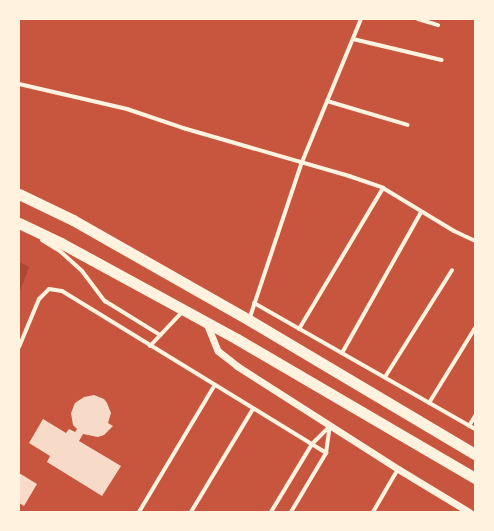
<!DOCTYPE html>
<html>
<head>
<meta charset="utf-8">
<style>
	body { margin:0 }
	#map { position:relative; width:494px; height:531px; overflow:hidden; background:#c8553d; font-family:"Golos Text",sans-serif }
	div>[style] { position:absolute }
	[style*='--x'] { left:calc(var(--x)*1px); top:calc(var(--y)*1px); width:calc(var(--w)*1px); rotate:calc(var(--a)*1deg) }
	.green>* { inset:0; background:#ae4732 }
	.building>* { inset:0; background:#f7dbc8 }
	.minor>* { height:4px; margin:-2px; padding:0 2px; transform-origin:2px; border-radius:2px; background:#fff3e0 }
	.tertiary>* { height:7px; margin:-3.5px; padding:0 3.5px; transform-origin:3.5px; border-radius:3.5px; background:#fff3e0 }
	.trunk>* { height:11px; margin:-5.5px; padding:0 5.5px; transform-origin:5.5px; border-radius:5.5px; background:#fff3e0 }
	span { translate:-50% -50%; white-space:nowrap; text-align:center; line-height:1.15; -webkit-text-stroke:3px #fff3e0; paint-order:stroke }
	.frame { position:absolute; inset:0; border:20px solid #fff3e0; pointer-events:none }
</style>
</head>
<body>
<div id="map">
	<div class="green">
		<i style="clip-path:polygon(19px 262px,29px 267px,19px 294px)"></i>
	</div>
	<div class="building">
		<i style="clip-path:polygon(94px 395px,104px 399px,107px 403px,111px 413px,108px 423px,113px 426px,104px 435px,98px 437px,83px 434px,79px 441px,121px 466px,102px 496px,47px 462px,50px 456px,29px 443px,43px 419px,66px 433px,69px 429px,75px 432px,77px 429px,73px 425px,71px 413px,75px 403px,84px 397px)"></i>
		<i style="clip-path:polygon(19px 473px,37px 484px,24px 506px,19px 503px)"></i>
	</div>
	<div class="minor">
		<i style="--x:418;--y:19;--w:21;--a:17"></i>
		<i style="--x:353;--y:39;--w:91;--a:13.3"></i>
		<i style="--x:19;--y:84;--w:111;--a:13"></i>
		<i style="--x:127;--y:109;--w:59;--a:18.7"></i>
		<i style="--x:183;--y:128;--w:173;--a:16.1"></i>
		<i style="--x:349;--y:176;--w:36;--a:19"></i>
		<i style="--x:383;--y:188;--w:83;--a:31.2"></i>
		<i style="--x:454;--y:231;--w:23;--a:25"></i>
		<i style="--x:327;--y:101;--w:84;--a:16.5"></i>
		<i style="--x:42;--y:240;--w:22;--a:32"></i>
		<i style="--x:61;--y:252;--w:28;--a:42"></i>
		<i style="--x:82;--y:271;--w:38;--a:53"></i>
		<i style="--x:105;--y:301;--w:65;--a:31.7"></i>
		<i style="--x:254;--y:303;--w:254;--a:29.7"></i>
		<i style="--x:249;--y:320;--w:167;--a:-71.5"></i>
		<i style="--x:302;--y:162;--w:155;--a:-67.6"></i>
		<i style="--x:299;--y:329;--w:164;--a:-59.2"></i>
		<i style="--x:150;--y:346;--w:48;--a:-46.7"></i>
		<i style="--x:19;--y:347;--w:52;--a:-67.4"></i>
		<i style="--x:39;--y:299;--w:14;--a:-45"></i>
		<i style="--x:49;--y:289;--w:13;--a:9"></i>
		<i style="--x:62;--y:291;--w:310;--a:31.5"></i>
		<i style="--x:342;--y:353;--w:162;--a:-60.7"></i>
		<i style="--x:385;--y:377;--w:126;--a:-57.9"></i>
		<i style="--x:429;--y:403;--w:88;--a:-58.5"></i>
		<i style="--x:469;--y:426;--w:12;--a:-59"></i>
		<i style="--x:139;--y:512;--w:147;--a:-59.2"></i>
		<i style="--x:191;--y:512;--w:120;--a:-59"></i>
		<i style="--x:271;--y:512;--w:79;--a:-58.9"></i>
		<i style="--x:312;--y:444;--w:25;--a:-45"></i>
		<i style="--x:291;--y:512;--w:69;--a:-59.3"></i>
		<i style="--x:326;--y:453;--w:27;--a:-82"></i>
		<i style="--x:373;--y:512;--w:50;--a:-59.8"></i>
	</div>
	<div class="tertiary">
		<i style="--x:206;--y:322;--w:31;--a:68"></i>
		<i style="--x:218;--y:351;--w:24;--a:38"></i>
		<i style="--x:237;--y:366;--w:191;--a:32.6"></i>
		<i style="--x:398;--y:469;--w:83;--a:31.2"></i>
	</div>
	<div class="trunk">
		<i style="--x:19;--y:194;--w:60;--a:25.7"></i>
		<i style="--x:73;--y:220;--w:202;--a:29.6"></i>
		<i style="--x:249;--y:320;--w:263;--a:30.7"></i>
		<i style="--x:19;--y:223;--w:47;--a:25.5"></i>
		<i style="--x:61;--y:243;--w:200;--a:28.6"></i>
		<i style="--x:237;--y:339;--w:276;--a:30.3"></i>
	</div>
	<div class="frame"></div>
</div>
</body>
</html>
